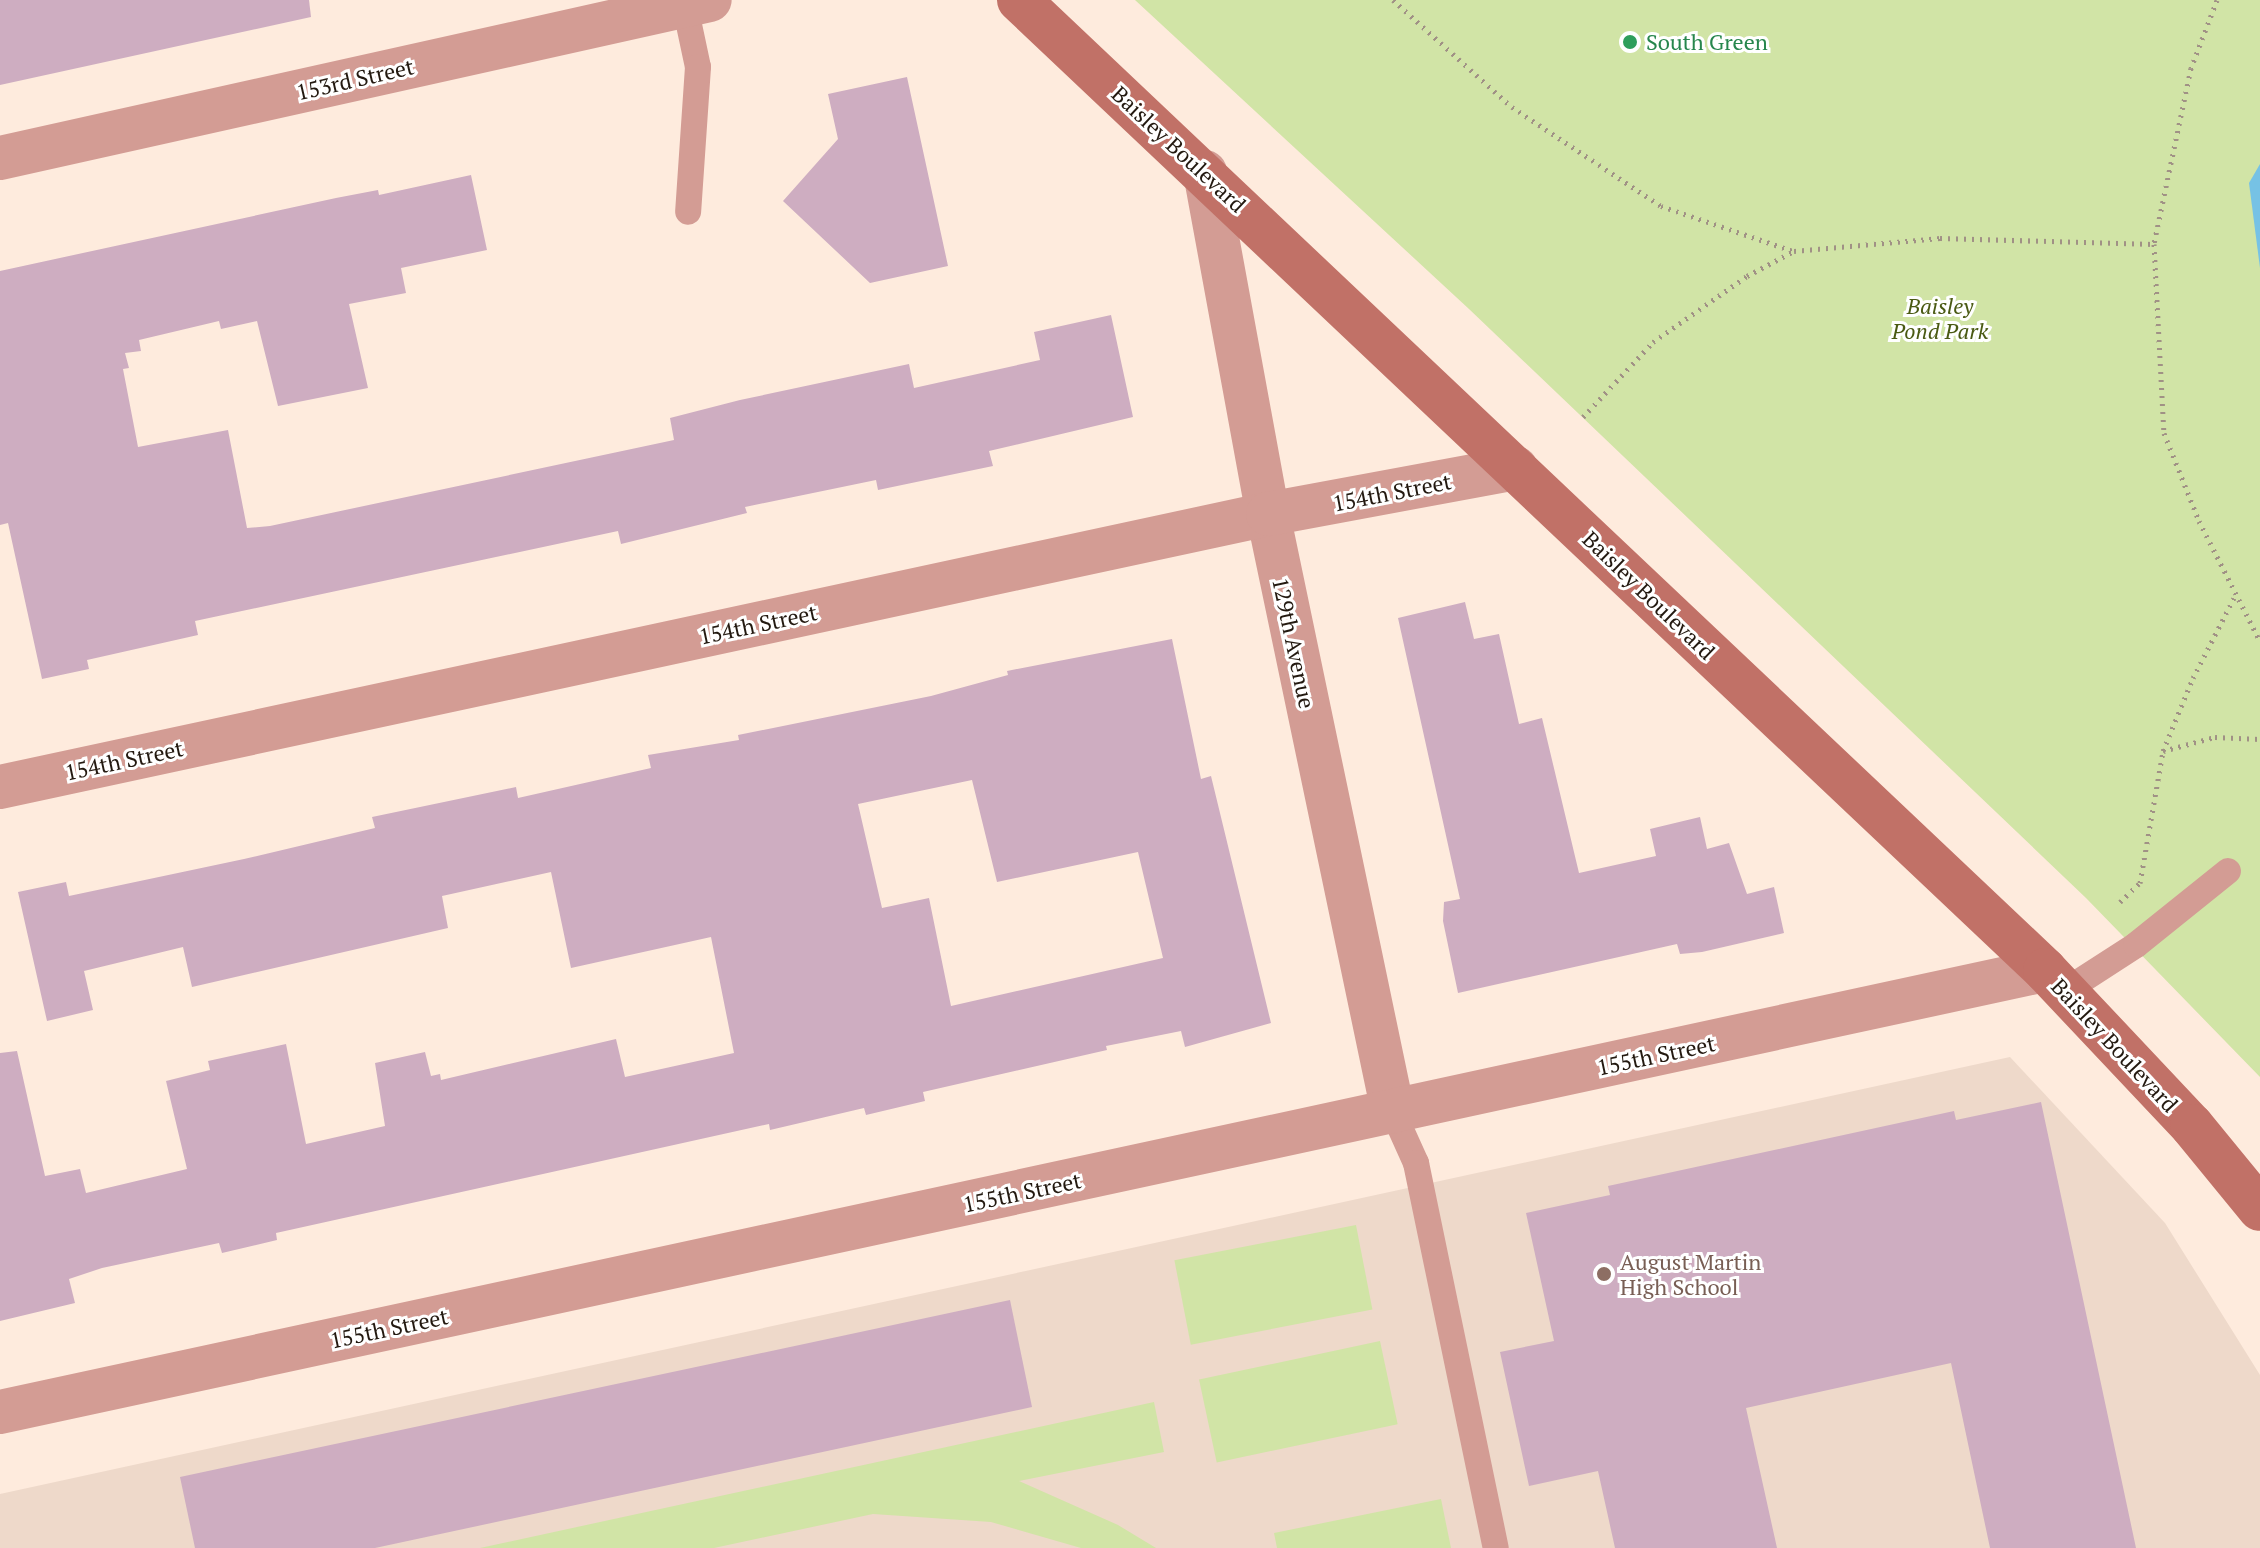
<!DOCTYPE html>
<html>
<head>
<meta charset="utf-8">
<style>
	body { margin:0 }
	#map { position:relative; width:2260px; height:1548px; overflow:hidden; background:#feebdd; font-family:"PT Serif",serif }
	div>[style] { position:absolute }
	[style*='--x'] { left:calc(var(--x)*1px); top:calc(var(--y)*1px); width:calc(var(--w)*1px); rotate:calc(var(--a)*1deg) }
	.education>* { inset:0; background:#eed9ca }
	.green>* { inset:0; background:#d1e4a6; transform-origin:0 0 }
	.water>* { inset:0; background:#76c2e5 }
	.building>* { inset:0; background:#ceadc1 }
	.path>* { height:5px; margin-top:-2.5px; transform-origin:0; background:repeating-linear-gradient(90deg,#a09185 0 2px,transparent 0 8px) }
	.service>* { height:26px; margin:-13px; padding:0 13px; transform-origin:13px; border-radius:13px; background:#d39c94 }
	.minor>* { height:44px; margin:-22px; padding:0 22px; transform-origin:22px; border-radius:22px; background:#d39c94 }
	.secondary>* { height:44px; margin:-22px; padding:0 22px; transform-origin:22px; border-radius:22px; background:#c17167 }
	.dots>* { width:22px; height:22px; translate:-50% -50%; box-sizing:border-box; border:4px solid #fff; border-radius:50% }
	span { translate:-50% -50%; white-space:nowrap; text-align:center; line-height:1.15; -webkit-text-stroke:6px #fff; paint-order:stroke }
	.leisure-label { font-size:22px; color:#27864d }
	.left { translate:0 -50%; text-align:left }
	.street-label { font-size:22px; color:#231910 }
	.park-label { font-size:22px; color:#4a5a13; font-style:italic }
	.education-label { font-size:22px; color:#785e54 }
</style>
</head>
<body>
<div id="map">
	<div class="education">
		<i style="clip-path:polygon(2010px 1057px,2165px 1223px,2260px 1375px,2260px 1548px,0 1548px,0 1494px)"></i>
	</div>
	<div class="green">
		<i style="clip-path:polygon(1135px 0,2260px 0,2260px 1077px,2086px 898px,1469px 309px)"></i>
		<i style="left:1356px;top:1225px;width:86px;height:185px;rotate:79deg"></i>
		<i style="left:1380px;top:1341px;width:85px;height:185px;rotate:78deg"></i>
		<i style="clip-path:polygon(1154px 1402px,1164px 1452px,1019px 1481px,1118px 1525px,1156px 1548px,1081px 1548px,991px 1522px,873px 1514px,714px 1548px,480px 1548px)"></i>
		<i style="clip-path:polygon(1441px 1499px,1451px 1548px,1277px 1548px,1274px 1533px)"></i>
	</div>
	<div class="water">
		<i style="clip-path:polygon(2260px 164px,2260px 268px,2249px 183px)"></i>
	</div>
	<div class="building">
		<i style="clip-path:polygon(0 0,309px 0,311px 17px,0 85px)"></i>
		<i style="clip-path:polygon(907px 77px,948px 266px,870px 283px,783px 201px,838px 139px,828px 94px)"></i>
		<i style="clip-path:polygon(471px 175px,487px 250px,401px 268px,406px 293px,349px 304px,368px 388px,278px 406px,257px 321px,221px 329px,219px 321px,139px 340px,141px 351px,125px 353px,129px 368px,123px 369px,138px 447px,228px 430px,247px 528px,270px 526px,674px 440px,670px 418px,740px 400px,909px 364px,914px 388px,1040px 360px,1034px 332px,1111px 315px,1133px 417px,989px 451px,993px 466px,878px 490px,876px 480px,745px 507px,747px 513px,621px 544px,618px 531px,195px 621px,198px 635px,87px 660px,89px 669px,42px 679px,8px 523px,0 525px,0 271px,336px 198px,378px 190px,379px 195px)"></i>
		<i style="clip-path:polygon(1465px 602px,1474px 639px,1499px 634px,1519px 724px,1542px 718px,1579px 873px,1656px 856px,1650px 829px,1700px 817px,1707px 849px,1729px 843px,1747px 894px,1774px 887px,1784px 933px,1702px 952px,1680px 954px,1677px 944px,1458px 993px,1443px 921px,1444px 902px,1460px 899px,1398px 618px)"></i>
		<i style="clip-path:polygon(evenodd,1172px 639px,1201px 779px,1211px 776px,1271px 1023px,1185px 1047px,1181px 1031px,1106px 1046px,1107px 1050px,923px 1092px,925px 1101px,866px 1115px,864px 1108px,770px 1130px,769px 1124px,276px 1233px,277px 1240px,222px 1253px,219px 1243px,102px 1268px,69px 1279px,75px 1303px,0 1321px,0 1053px,17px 1051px,45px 1176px,80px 1169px,86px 1193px,187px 1169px,166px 1081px,210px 1070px,208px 1061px,286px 1044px,306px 1144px,385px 1126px,375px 1063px,425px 1052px,431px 1076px,440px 1074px,441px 1080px,616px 1039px,625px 1077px,734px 1053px,711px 937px,571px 968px,551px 872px,442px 896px,448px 928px,192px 987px,183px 947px,84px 971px,93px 1010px,47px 1021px,18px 892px,66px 882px,69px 896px,244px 859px,375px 828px,372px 817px,516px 787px,518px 798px,651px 768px,648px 755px,739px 740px,738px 735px,931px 696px,1008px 675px,1007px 671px,1172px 639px,972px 780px,997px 882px,1138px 852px,1163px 958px,951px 1006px,929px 898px,882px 908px,858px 804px,972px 780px)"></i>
		<i style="clip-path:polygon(2041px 1102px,2136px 1548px,1990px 1548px,1951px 1363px,1746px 1408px,1777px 1548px,1615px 1548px,1598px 1471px,1529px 1486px,1500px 1352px,1554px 1341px,1526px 1213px,1610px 1195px,1608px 1186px,1954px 1111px,1956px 1120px)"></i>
		<i style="clip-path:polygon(1010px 1300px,1032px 1407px,375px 1548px,195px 1548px,180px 1477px)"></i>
	</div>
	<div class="path">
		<i style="--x:1393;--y:0;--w:160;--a:42"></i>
		<i style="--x:1512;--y:107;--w:179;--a:33.6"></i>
		<i style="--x:1661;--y:206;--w:139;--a:18.8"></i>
		<i style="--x:2217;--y:0;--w:73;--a:110.9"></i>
		<i style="--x:2191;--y:68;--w:180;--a:101.9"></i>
		<i style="--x:2154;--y:244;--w:189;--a:87"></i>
		<i style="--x:2164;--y:433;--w:95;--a:68.3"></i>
		<i style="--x:2199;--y:521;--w:135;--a:63.1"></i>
		<i style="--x:1583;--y:417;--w:103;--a:-47"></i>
		<i style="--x:1653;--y:342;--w:115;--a:-35.1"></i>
		<i style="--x:1747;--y:276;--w:53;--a:-28"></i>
		<i style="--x:1794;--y:251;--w:147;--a:-5.1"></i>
		<i style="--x:1940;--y:238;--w:214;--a:1.6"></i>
		<i style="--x:2163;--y:751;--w:54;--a:-15.1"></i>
		<i style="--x:2215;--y:737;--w:45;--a:2.5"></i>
		<i style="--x:2120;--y:902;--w:28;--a:-44"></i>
		<i style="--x:2140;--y:883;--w:134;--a:-80.1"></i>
		<i style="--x:2163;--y:751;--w:79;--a:-67.7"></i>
		<i style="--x:2193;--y:678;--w:90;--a:-62.9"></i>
	</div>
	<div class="service">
		<i style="--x:685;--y:6;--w:62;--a:78"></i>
		<i style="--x:698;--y:67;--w:145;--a:93.9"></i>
		<i style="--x:2065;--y:991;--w:85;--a:-32.9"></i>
		<i style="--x:2136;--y:945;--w:118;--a:-38.8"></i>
		<i style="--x:1393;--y:1112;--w:56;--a:65.7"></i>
		<i style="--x:1416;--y:1163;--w:393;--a:78.3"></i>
	</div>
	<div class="minor">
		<i style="--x:0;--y:158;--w:727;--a:-12.55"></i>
		<i style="--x:1205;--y:172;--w:348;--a:79.6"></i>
		<i style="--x:1268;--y:514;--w:611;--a:78.19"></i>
		<i style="--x:0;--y:787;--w:1297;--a:-12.15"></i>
		<i style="--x:1268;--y:514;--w:252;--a:-10.5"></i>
		<i style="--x:0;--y:1412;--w:2092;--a:-12.2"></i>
	</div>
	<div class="secondary">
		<i style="--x:1019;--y:0;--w:1412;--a:43.39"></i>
		<i style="--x:2045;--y:970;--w:214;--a:46.7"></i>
		<i style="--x:2192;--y:1126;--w:107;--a:50.7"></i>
	</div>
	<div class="dots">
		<i style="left:1630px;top:42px;background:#2e9e5b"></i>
		<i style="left:1604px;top:1274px;background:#8d6e63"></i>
	</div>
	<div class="leisure-label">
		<span class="left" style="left:1646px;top:42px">South Green</span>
	</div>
	<div class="street-label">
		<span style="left:355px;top:79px;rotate:-13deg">153rd Street</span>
		<span style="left:1179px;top:149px;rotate:43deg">Baisley Boulevard</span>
		<span style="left:1392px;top:492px;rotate:-11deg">154th Street</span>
		<span style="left:1649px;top:595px;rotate:44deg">Baisley Boulevard</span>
		<span style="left:758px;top:624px;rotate:-12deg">154th Street</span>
		<span style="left:1294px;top:643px;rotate:78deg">129th Avenue</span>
		<span style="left:124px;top:760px;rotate:-12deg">154th Street</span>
		<span style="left:2115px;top:1045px;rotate:47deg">Baisley Boulevard</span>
		<span style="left:1656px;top:1055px;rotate:-12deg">155th Street</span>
		<span style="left:1022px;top:1192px;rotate:-12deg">155th Street</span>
		<span style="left:389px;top:1328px;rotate:-12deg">155th Street</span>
	</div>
	<div class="park-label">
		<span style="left:1940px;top:318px">Baisley<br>Pond Park</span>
	</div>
	<div class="education-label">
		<span class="left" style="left:1620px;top:1274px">August Martin<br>High School</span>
	</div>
</div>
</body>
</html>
